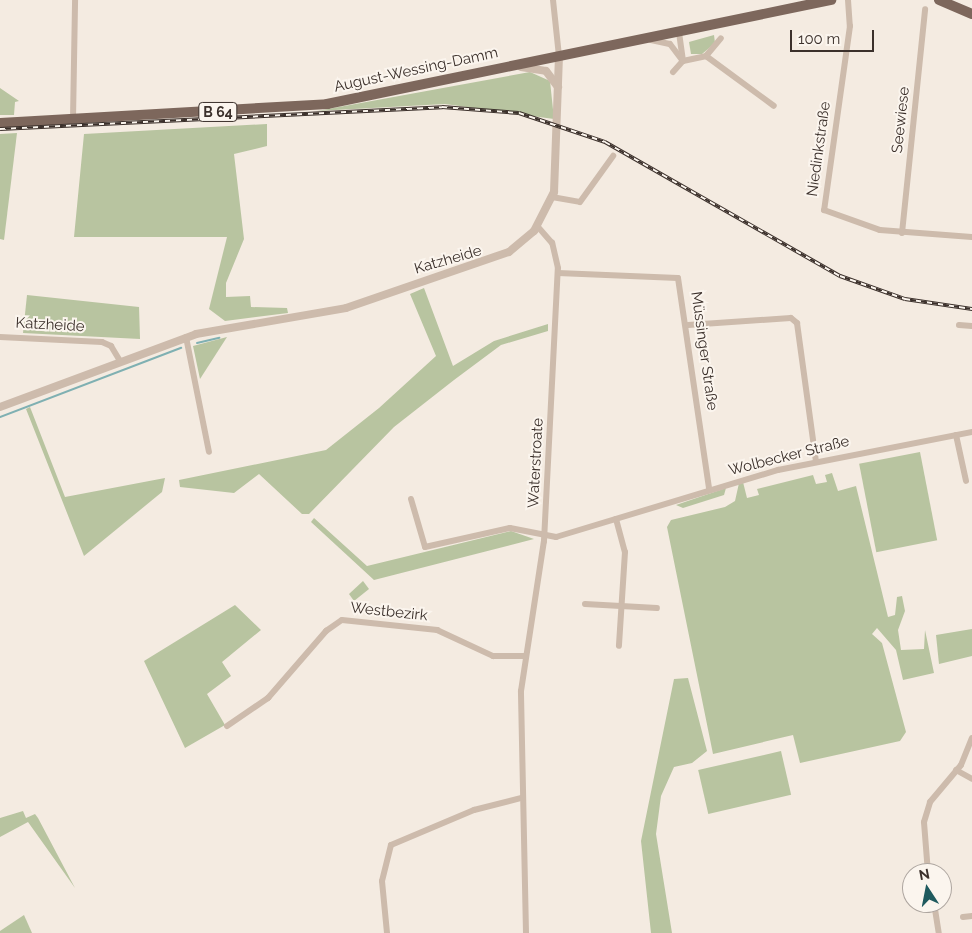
<!DOCTYPE html>
<html>
<head>
<meta charset="utf-8">
<style>
	body { margin:0 }
	#map { position:relative; width:972px; height:933px; overflow:hidden; background:#f4ebe1; font-family:Raleway,sans-serif }
	div>[style] { position:absolute }
	[style*='--x'] { left:calc(var(--x)*1px); top:calc(var(--y)*1px); width:calc(var(--w)*1px); rotate:calc(var(--a)*1deg) }
	.green>* { inset:0; background:#b8c4a0; transform-origin:0 0 }
	.stream>* { height:2px; margin:-1px; padding:0 1px; transform-origin:1px; border-radius:1px; background:#7fb0b2 }
	.minor>* { height:6px; margin:-3px; padding:0 3px; transform-origin:3px; border-radius:3px; background:#cdbbac }
	.tertiary>* { height:8px; margin:-4px; padding:0 4px; transform-origin:4px; border-radius:4px; background:#cdbbac }
	.primary>* { height:10px; margin:-5px; padding:0 5px; transform-origin:5px; border-radius:5px; background:#7d675c }
	.rail>* { height:4px; margin-top:-2px; transform-origin:0; background:repeating-linear-gradient(90deg,#fbf5ee 0 5.5px,#3b302b 0 11px); box-sizing:border-box; border-block:1px solid #3b302b }
	span { translate:-50% -50%; white-space:nowrap; text-align:center; line-height:1.15; -webkit-text-stroke:4px #fbf5ee; paint-order:stroke }
	.shield-label span { padding:1px 4px; background:#fbf5ee; border:1px solid; border-radius:4px; -webkit-text-stroke-width:0 }
	.shield-label { font-size:14px; color:#3b302b; font-weight:700 }
	.street-label { font-size:15px; color:#3b302b }
	.north { position:absolute; left:902px; top:863px; width:50px; height:50px; box-sizing:border-box; background:#fbf5ee; border:1px solid #aea6a0; border-radius:50%; rotate:349deg; font-size:14px; font-weight:700; line-height:20px; text-align:center; color:#3b302b }
	.north::after { content:''; display:block; margin:auto; width:18px; height:22px; background:#1f5a5e; clip-path:polygon(50% 0,100% 100%,50% 72%,0 100%) }
	.scale { position:absolute; left:790px; top:30px; width:84px; height:22px; box-sizing:border-box; border:2px solid #3b302b; border-top:0; padding-left:6px; font-size:15px; line-height:18px; white-space:nowrap; color:#3b302b; -webkit-text-stroke:4px #fbf5ee; paint-order:stroke }
</style>
</head>
<body>
<div id="map">
	<div class="green">
		<i style="clip-path:polygon(714px 35px,715px 43px,702px 54px,691px 54px,689px 42px)"></i>
		<i style="clip-path:polygon(530px 72px,550px 81px,554px 119px,445px 104px,317px 111px)"></i>
		<i style="clip-path:polygon(0 88px,19px 101px,15px 102px,14px 115px,0 115px)"></i>
		<i style="clip-path:polygon(267px 124px,267px 146px,234px 154px,244px 239px,226px 283px,226px 297px,250px 296px,251px 307px,287px 308px,288px 313px,225px 321px,209px 309px,227px 237px,74px 237px,84px 134px)"></i>
		<i style="clip-path:polygon(17px 133px,4px 240px,0 239px,0 134px)"></i>
		<i style="clip-path:polygon(424px 288px,453px 366px,494px 341px,548px 324px,548px 331px,501px 345px,454px 380px,394px 427px,309px 514px,302px 514px,259px 474px,234px 493px,180px 487px,179px 480px,326px 450px,379px 408px,436px 356px,410px 294px)"></i>
		<i style="clip-path:polygon(27px 295px,139px 307px,140px 339px,23px 333px)"></i>
		<i style="clip-path:polygon(227px 337px,200px 379px,193px 346px)"></i>
		<i style="clip-path:polygon(30px 407px,65px 497px,165px 478px,162px 492px,84px 556px,26px 409px)"></i>
		<i style="left:920px;top:452px;width:90px;height:62px;rotate:79deg"></i>
		<i style="clip-path:polygon(832px 473px,838px 491px,856px 486px,888px 617px,895px 615px,897px 597px,902px 596px,905px 611px,898px 630px,901px 650px,924px 649px,925px 630px,934px 673px,903px 680px,896px 650px,877px 628px,872px 634px,882px 643px,906px 732px,900px 741px,800px 763px,793px 735px,713px 754px,667px 527px,671px 520px,725px 507px,735px 501px,739px 483px,743px 482px,747px 498px,759px 495px,757px 489px,813px 475px,816px 484px,827px 482px,825px 475px)"></i>
		<i style="clip-path:polygon(726px 488px,724px 495px,683px 508px,676px 505px)"></i>
		<i style="clip-path:polygon(314px 518px,367px 566px,511px 531px,534px 539px,374px 580px,311px 522px)"></i>
		<i style="clip-path:polygon(363px 581px,369px 589px,354px 601px,349px 594px)"></i>
		<i style="clip-path:polygon(235px 605px,261px 630px,222px 662px,231px 676px,207px 694px,225px 725px,185px 748px,144px 661px)"></i>
		<i style="clip-path:polygon(972px 629px,972px 656px,939px 664px,936px 635px)"></i>
		<i style="clip-path:polygon(688px 678px,707px 751px,692px 763px,674px 767px,661px 796px,656px 834px,672px 933px,651px 933px,641px 841px,674px 679px)"></i>
		<i style="left:781px;top:751px;width:45px;height:85px;rotate:77deg"></i>
		<i style="clip-path:polygon(23px 811px,26px 818px,35px 814px,38px 818px,75px 888px,28px 822px,0 837px,0 818px)"></i>
		<i style="clip-path:polygon(24px 915px,32px 933px,0 933px,0 931px)"></i>
	</div>
	<div class="stream">
		<i style="--x:197;--y:343;--w:23;--a:-13"></i>
		<i style="--x:0;--y:417;--w:194;--a:-20.9"></i>
	</div>
	<div class="minor">
		<i style="--x:553;--y:0;--w:56;--a:83.9"></i>
		<i style="--x:848;--y:0;--w:26;--a:86"></i>
		<i style="--x:850;--y:26;--w:186;--a:98"></i>
		<i style="--x:824;--y:210;--w:59;--a:19.7"></i>
		<i style="--x:880;--y:230;--w:92;--a:4.4"></i>
		<i style="--x:651;--y:40;--w:19;--a:12"></i>
		<i style="--x:670;--y:44;--w:21;--a:53"></i>
		<i style="--x:706;--y:56;--w:84;--a:36.3"></i>
		<i style="--x:683;--y:61;--w:24;--a:-12"></i>
		<i style="--x:706;--y:56;--w:23;--a:-50"></i>
		<i style="--x:673;--y:72;--w:15;--a:-48"></i>
		<i style="--x:683;--y:61;--w:29;--a:-98"></i>
		<i style="--x:73;--y:119;--w:119;--a:-89"></i>
		<i style="--x:552;--y:197;--w:28;--a:10"></i>
		<i style="--x:580;--y:202;--w:57;--a:-54.3"></i>
		<i style="--x:902;--y:233;--w:225;--a:-84.1"></i>
		<i style="--x:558;--y:273;--w:120;--a:2.4"></i>
		<i style="--x:678;--y:278;--w:213;--a:81.6"></i>
		<i style="--x:688;--y:325;--w:103;--a:-3.9"></i>
		<i style="--x:791;--y:318;--w:8;--a:40"></i>
		<i style="--x:797;--y:323;--w:139;--a:82.2"></i>
		<i style="--x:959;--y:325;--w:13;--a:4"></i>
		<i style="--x:0;--y:337;--w:102;--a:2.8"></i>
		<i style="--x:102;--y:342;--w:10;--a:24"></i>
		<i style="--x:111;--y:346;--w:17;--a:59"></i>
		<i style="--x:186;--y:337;--w:117;--a:78.7"></i>
		<i style="--x:956;--y:435;--w:47;--a:77.7"></i>
		<i style="--x:411;--y:499;--w:50;--a:73.7"></i>
		<i style="--x:425;--y:547;--w:87;--a:-12.6"></i>
		<i style="--x:510;--y:528;--w:47;--a:11.1"></i>
		<i style="--x:556;--y:537;--w:232;--a:-16.8"></i>
		<i style="--x:778;--y:470;--w:198;--a:-11.1"></i>
		<i style="--x:616;--y:519;--w:34;--a:75"></i>
		<i style="--x:625;--y:552;--w:94;--a:93.7"></i>
		<i style="--x:585;--y:604;--w:72;--a:3.2"></i>
		<i style="--x:227;--y:726;--w:50;--a:-34.3"></i>
		<i style="--x:268;--y:698;--w:89;--a:-49.1"></i>
		<i style="--x:326;--y:631;--w:19;--a:-35"></i>
		<i style="--x:342;--y:620;--w:96;--a:6"></i>
		<i style="--x:437;--y:630;--w:62;--a:24.9"></i>
		<i style="--x:493;--y:656;--w:33;--a:0"></i>
		<i style="--x:956;--y:770;--w:18;--a:29"></i>
		<i style="--x:928;--y:873;--w:51;--a:-94.5"></i>
		<i style="--x:924;--y:822;--w:21;--a:-73"></i>
		<i style="--x:930;--y:802;--w:48;--a:-50"></i>
		<i style="--x:961;--y:765;--w:29;--a:-68"></i>
		<i style="--x:934;--y:903;--w:30;--a:81"></i>
		<i style="--x:963;--y:917;--w:9;--a:-6"></i>
		<i style="--x:387;--y:933;--w:52;--a:-95.5"></i>
		<i style="--x:382;--y:881;--w:37;--a:-76"></i>
		<i style="--x:391;--y:845;--w:90;--a:-22.9"></i>
		<i style="--x:474;--y:810;--w:49;--a:-14.3"></i>
		<i style="--x:526;--y:933;--w:242;--a:-91.2"></i>
		<i style="--x:521;--y:691;--w:152;--a:-81.3"></i>
		<i style="--x:544;--y:541;--w:273;--a:-87.1"></i>
		<i style="--x:558;--y:268;--w:26;--a:-103"></i>
		<i style="--x:552;--y:243;--w:23;--a:-131"></i>
	</div>
	<div class="tertiary">
		<i style="--x:521;--y:67;--w:25;--a:9"></i>
		<i style="--x:546;--y:71;--w:20;--a:53"></i>
		<i style="--x:0;--y:407;--w:209;--a:-20.4"></i>
		<i style="--x:196;--y:334;--w:152;--a:-9.8"></i>
		<i style="--x:346;--y:308;--w:172;--a:-19"></i>
		<i style="--x:509;--y:252;--w:33;--a:-40"></i>
		<i style="--x:534;--y:231;--w:44;--a:-62.9"></i>
		<i style="--x:554;--y:192;--w:136;--a:-87.9"></i>
	</div>
	<div class="primary">
		<i style="--x:939;--y:0;--w:36;--a:23"></i>
		<i style="--x:0;--y:123;--w:328;--a:-3.3"></i>
		<i style="--x:327;--y:104;--w:515;--a:-11.66"></i>
	</div>
	<div class="rail">
		<i style="--x:0;--y:129;--w:443;--a:-2.8"></i>
		<i style="--x:442;--y:107;--w:77;--a:4.5"></i>
		<i style="--x:519;--y:113;--w:91;--a:18.6"></i>
		<i style="--x:605;--y:142;--w:271;--a:29.7"></i>
		<i style="--x:840;--y:276;--w:69;--a:19.5"></i>
		<i style="--x:905;--y:299;--w:68;--a:8.5"></i>
	</div>
	<div class="shield-label">
		<span style="left:218px;top:112px">B 64</span>
	</div>
	<div class="street-label">
		<span style="left:416px;top:70px;rotate:-12deg">August-Wessing-Damm</span>
		<span style="left:901px;top:120px;rotate:-84deg">Seewiese</span>
		<span style="left:819px;top:149px;rotate:-82deg">Niedinkstraße</span>
		<span style="left:448px;top:260px;rotate:-16deg">Katzheide</span>
		<span style="left:50px;top:325px;rotate:3deg">Katzheide</span>
		<span style="left:704px;top:351px;rotate:82deg">Müssinger Straße</span>
		<span style="left:789px;top:456px;rotate:-14deg">Wolbecker Straße</span>
		<span style="left:536px;top:463px;rotate:-87deg">Waterstroate</span>
		<span style="left:389px;top:612px;rotate:6deg">Westbezirk</span>
	</div>
	<div class="north">N</div>
	<div class="scale">100 m</div>
</div>
</body>
</html>
